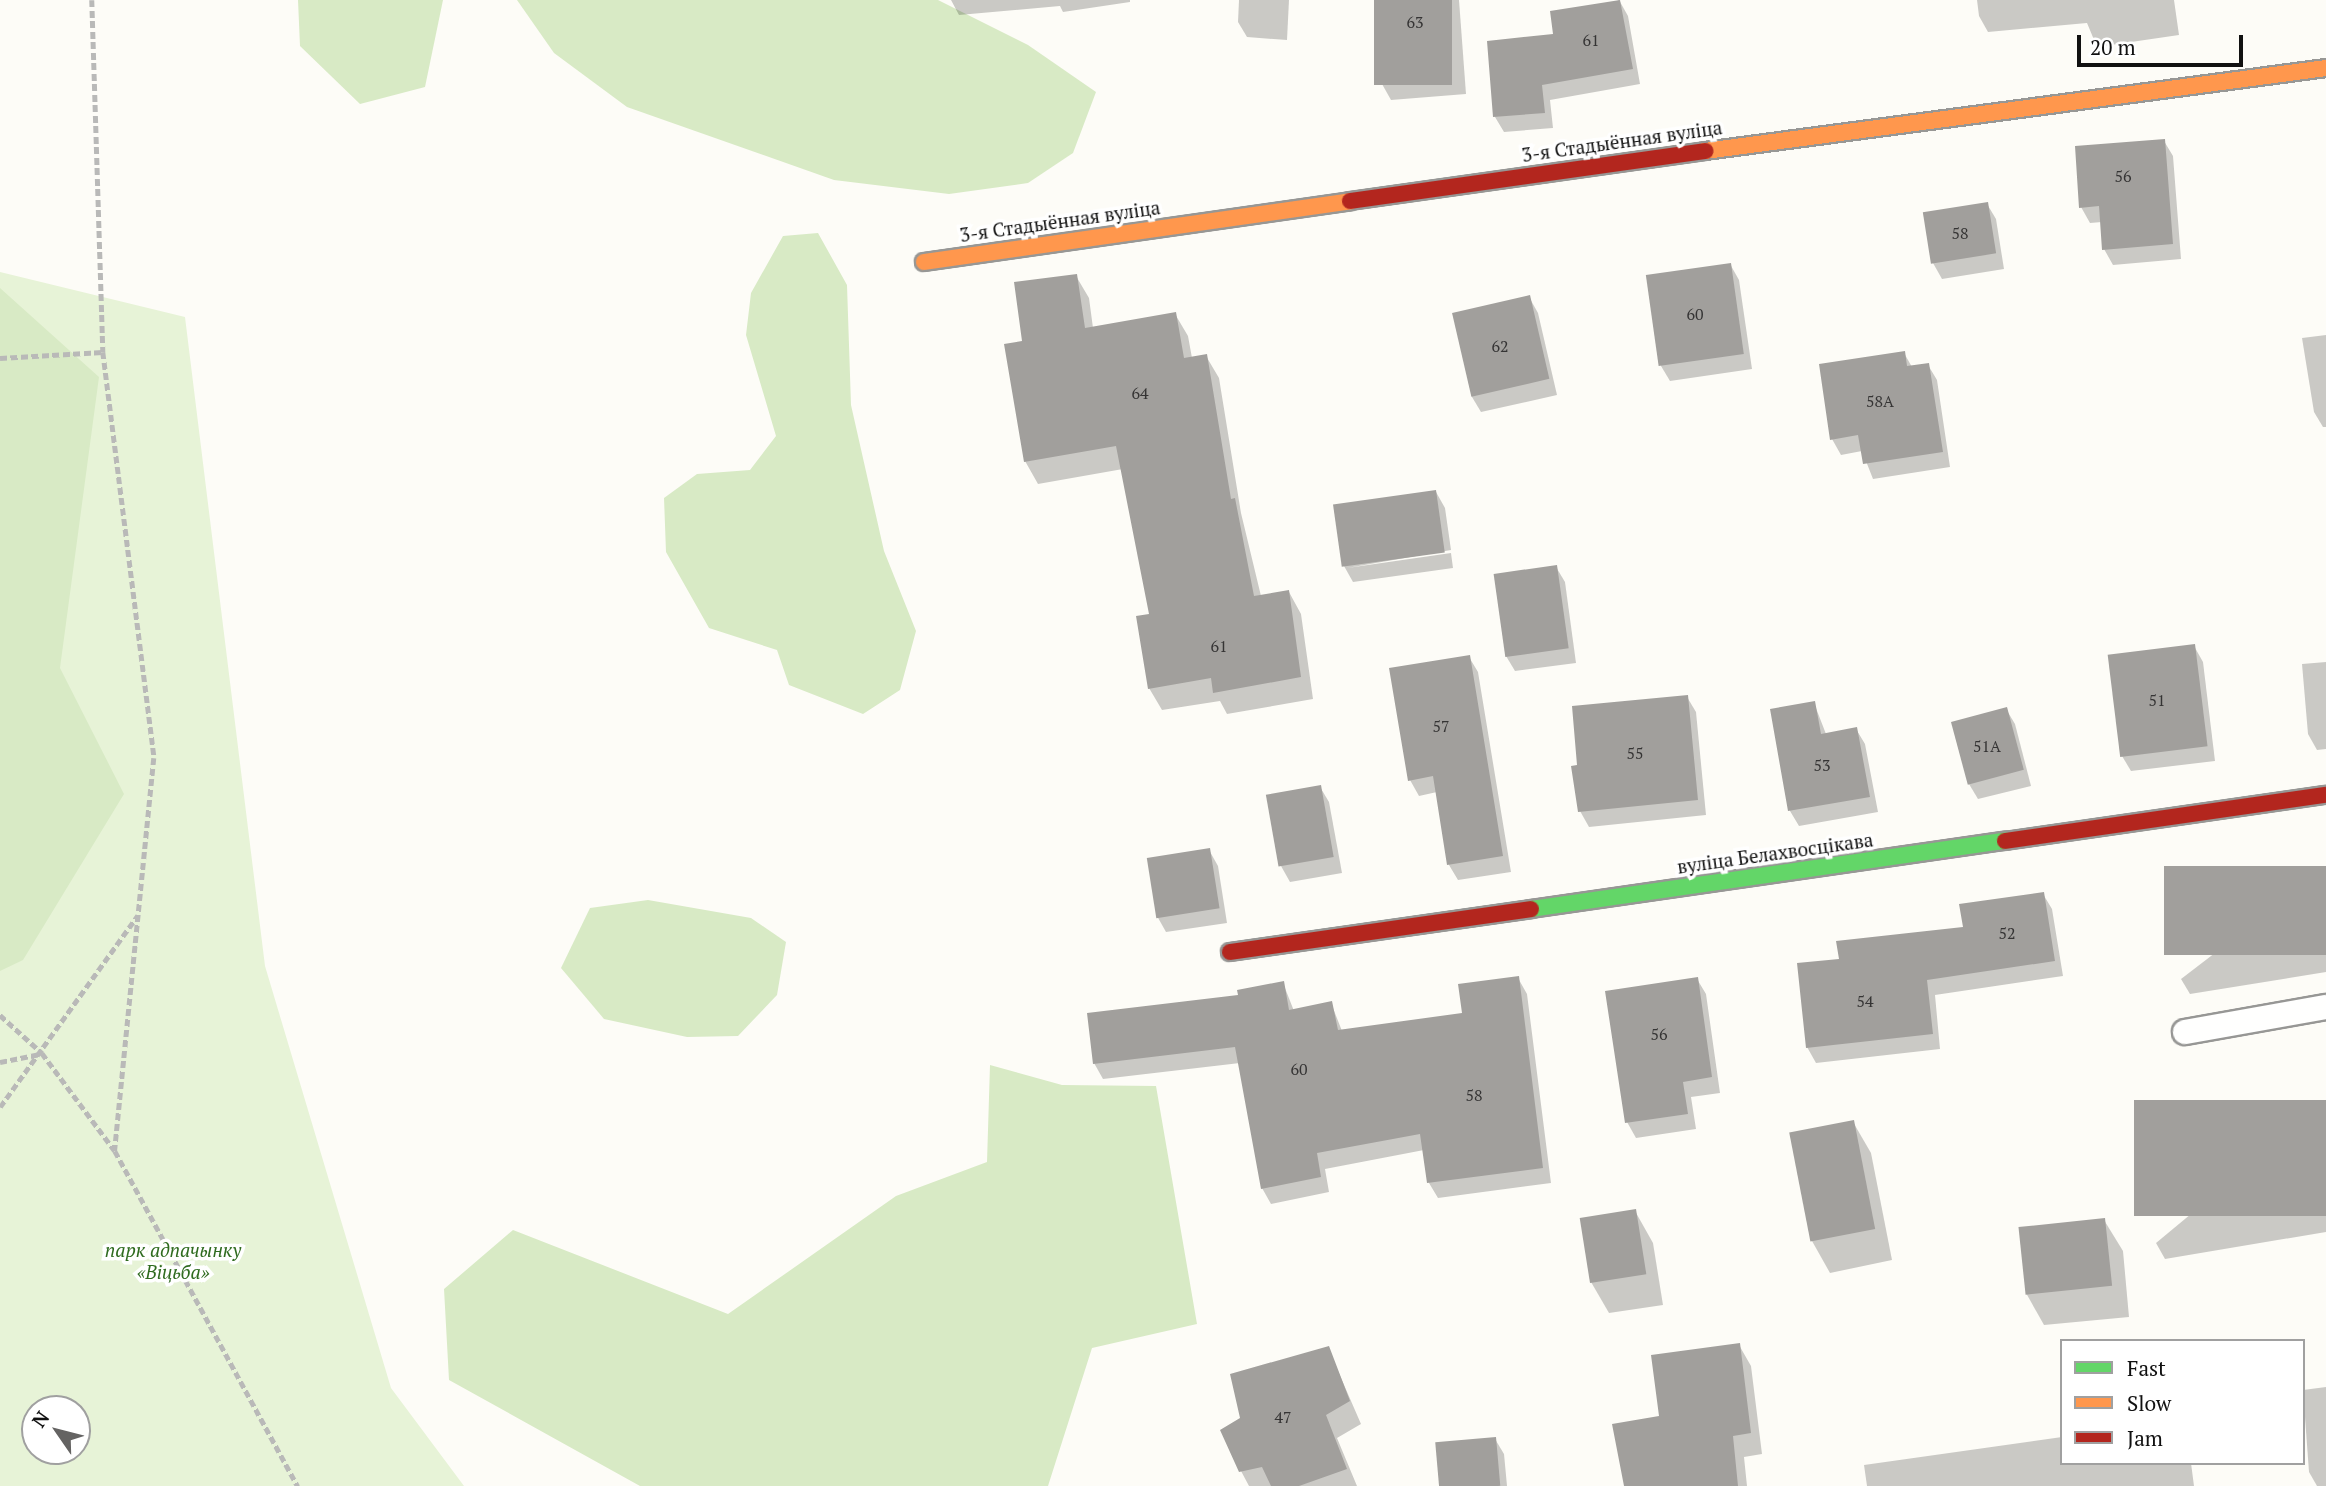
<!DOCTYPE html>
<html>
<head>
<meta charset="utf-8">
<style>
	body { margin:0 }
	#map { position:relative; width:2326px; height:1486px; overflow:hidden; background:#fdfcf7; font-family:"PT Serif",serif }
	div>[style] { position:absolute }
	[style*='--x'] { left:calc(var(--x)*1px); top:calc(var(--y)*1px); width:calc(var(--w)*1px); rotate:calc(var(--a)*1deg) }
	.green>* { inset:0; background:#e7f3d7 }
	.forest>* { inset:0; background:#d8eac5 }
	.shadow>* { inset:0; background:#0003 }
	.building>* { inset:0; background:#a19f9c; transform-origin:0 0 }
	.path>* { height:4.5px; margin-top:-2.25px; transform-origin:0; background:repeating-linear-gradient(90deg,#b9b9b8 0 7px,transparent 0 10.5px) }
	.roads { filter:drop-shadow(2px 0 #979795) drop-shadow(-2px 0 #979795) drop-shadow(0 2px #979795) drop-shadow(0 -2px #979795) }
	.lane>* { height:24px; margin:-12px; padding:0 12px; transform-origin:12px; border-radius:12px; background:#fffffe }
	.fast>* { height:16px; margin:-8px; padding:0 8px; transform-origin:8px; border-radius:8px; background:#63d668 }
	.slow>* { height:16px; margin:-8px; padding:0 8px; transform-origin:8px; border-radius:8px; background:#ff974d }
	.jam>* { height:16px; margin:-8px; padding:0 8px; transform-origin:8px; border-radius:8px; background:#b3261e }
	span { translate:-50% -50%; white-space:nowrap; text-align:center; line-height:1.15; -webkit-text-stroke:7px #fff; paint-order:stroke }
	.number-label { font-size:16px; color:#353434 }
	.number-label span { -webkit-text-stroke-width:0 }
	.street-label { font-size:19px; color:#111 }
	.park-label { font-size:19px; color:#2f6b1f; font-style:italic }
	.legend { position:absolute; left:2060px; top:1339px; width:245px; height:126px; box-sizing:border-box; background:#fff; border:2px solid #a0a0a0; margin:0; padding:9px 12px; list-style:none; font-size:21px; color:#111 }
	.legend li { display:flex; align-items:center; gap:14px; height:35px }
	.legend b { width:35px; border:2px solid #a0a0a0 }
	.north { position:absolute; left:21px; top:1395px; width:70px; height:70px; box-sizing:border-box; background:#fff; border:2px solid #a0a0a0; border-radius:50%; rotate:305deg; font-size:19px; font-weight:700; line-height:28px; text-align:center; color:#111 }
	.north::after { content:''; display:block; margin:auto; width:24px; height:32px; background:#646362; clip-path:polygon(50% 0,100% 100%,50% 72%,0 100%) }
	.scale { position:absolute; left:2077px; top:35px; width:166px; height:32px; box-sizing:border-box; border:4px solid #111; border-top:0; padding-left:9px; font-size:21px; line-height:24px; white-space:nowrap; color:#111; -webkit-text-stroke:5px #fff; paint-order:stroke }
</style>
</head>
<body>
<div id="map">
	<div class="green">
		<i style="clip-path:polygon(evenodd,0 272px,185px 317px,265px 966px,391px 1388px,464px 1486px,0 1486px,0 272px,35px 1409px,77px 1409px,77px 1451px,35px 1451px,35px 1409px)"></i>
	</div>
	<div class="forest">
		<i style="clip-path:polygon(298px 0,443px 0,425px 87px,360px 104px,300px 46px)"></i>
		<i style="clip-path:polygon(517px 0,938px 0,1028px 45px,1096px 92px,1073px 153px,1028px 183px,949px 194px,834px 180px,627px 107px,554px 53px)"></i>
		<i style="clip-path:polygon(818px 233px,847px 285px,851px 405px,884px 551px,916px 631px,900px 690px,863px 714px,789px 685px,777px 650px,709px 628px,666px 552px,664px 498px,697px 474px,750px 470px,776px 436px,746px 335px,751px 293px,783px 236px)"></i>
		<i style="clip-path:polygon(0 288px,99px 377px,60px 668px,124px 794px,23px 960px,0 971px)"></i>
		<i style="clip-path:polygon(648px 900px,751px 918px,786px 942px,777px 995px,738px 1036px,687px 1037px,604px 1019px,561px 968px,590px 908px)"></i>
		<i style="clip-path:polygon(990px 1065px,1062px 1085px,1156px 1086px,1197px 1324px,1092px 1348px,1048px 1486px,640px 1486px,449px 1380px,444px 1289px,513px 1230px,728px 1314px,896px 1196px,987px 1162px)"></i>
	</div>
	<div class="shadow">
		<i style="clip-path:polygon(951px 0,1130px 0,1130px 2px,1063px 12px,1060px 6px,959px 15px)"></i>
		<i style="clip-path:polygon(1239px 0,1289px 0,1287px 40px,1247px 37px,1238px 22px)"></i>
		<i style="clip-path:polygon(1376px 0,1459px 0,1466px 94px,1391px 100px,1382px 84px)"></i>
		<i style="clip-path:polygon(1619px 0,1628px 16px,1640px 84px,1550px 100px,1553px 128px,1504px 132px,1495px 117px,1488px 42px,1555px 36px)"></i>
		<i style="clip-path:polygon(1977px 0,2174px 0,2179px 35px,2097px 47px,2087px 23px,1988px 32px,1979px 16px)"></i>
		<i style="clip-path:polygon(2164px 141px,2173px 156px,2181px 259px,2113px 265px,2104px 249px,2102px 222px,2090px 223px,2081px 207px)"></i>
		<i style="clip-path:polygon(1987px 204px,1996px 219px,2004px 269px,1942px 279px,1933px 263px)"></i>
		<i style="clip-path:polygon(1730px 264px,1739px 280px,1752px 369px,1670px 381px,1661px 366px,1648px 277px)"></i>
		<i style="clip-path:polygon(1076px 276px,1089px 298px,1093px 328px,1175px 314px,1188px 336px,1192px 358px,1206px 356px,1219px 378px,1241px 513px,1261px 596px,1289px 592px,1301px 614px,1313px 699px,1227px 714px,1220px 701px,1162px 710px,1149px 688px,1151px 615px,1123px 469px,1038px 484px,1025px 461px,1024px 343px)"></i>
		<i style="clip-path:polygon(1529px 297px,1538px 313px,1557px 395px,1481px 412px,1472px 397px,1454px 314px)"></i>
		<i style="clip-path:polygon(2326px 335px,2326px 427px,2323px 427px,2314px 412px,2302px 338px)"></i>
		<i style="clip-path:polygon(1904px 353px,1912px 367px,1928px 365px,1937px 380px,1950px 467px,1873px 479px,1862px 451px,1841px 455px,1832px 439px)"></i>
		<i style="clip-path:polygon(1436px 492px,1445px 508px,1451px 550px,1347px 568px,1451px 553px,1453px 568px,1353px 582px,1344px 566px)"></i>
		<i style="clip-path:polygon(1556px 567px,1565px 582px,1576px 663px,1515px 671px,1506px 656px)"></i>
		<i style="clip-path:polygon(2194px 646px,2203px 662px,2215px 761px,2131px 771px,2122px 756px)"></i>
		<i style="clip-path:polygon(1469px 657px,1478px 672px,1511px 872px,1458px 880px,1449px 865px,1437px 792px,1419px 796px,1410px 780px)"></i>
		<i style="clip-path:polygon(2326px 662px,2326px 749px,2317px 750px,2308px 734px,2302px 664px)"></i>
		<i style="clip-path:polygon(1687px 697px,1696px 712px,1706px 815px,1589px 827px,1580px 811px)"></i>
		<i style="clip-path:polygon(1814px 703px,1826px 734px,1856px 729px,1865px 744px,1878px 812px,1799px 826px,1790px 811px,1772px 710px)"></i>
		<i style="clip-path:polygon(2006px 709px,2015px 724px,2031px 786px,1978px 799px,1969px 784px)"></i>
		<i style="clip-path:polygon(1320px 787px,1329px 802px,1342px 873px,1290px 882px,1281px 866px)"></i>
		<i style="clip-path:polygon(1209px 850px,1218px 866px,1227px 923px,1166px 932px,1157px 916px)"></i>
		<i style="clip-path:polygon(2326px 868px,2326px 972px,2190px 994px,2181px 979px)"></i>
		<i style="clip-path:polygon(2043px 894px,2052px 909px,2063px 976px,1935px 995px,1940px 1049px,1816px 1063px,1807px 1047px,1840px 960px,1965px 928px)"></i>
		<i style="clip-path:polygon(1518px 978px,1527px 994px,1551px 1183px,1438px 1198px,1429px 1183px,1424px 1150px,1325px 1169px,1329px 1192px,1271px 1204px,1262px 1188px,1240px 1063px,1103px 1079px,1094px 1063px,1240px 996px,1283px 983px,1294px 1011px,1331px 1003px,1342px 1031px,1464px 1015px)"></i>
		<i style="clip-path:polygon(1697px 979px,1706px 994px,1720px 1093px,1691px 1097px,1696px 1129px,1636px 1138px,1627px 1122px)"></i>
		<i style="clip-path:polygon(2326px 1102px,2326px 1232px,2165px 1259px,2156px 1243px)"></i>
		<i style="clip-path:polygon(1853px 1122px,1871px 1153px,1892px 1260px,1830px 1273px,1812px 1241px)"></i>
		<i style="clip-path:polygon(1635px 1211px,1653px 1243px,1663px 1305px,1609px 1313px,1591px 1282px)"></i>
		<i style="clip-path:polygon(2104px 1220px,2123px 1251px,2129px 1317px,2044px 1325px,2026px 1293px)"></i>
		<i style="clip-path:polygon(1739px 1345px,1751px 1366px,1762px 1454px,1744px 1457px,1747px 1486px,1626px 1486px,1661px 1417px)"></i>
		<i style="clip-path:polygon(1328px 1348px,1361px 1424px,1337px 1438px,1357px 1486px,1249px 1486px,1241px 1471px,1242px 1419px)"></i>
		<i style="clip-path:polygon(2326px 1387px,2326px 1486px,2317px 1486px,2309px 1472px,2303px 1390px)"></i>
		<i style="clip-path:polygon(2062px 1437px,2062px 1463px,2191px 1463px,2194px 1486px,1867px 1486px,1864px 1465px)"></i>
		<i style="clip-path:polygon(1495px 1439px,1504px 1454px,1507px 1486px,1441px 1486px)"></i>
	</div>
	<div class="building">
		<i style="left:1374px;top:0;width:78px;height:85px"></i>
		<i style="clip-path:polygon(1620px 0,1633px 69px,1542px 85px,1545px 113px,1493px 117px,1487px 41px,1553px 34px,1550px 11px)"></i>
		<i style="clip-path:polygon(2165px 139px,2173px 244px,2102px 250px,2099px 206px,2079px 208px,2075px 146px)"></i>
		<i style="left:1988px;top:202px;width:52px;height:66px;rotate:81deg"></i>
		<i style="left:1731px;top:263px;width:92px;height:86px;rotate:82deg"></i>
		<i style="clip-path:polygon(1077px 274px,1085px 328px,1176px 312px,1184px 358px,1207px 354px,1231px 499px,1235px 498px,1254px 596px,1289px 590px,1301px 677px,1213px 693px,1211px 678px,1148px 689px,1136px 616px,1149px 614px,1116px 446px,1024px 462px,1004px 344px,1022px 341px,1014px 282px)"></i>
		<i style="left:1530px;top:295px;width:86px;height:80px;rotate:77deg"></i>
		<i style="clip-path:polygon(1905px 351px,1907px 366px,1929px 363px,1943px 452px,1863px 464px,1858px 435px,1830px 440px,1819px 364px)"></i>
		<i style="left:1436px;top:490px;width:63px;height:104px;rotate:82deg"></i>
		<i style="left:1557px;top:565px;width:84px;height:64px;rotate:82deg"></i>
		<i style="left:2195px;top:644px;width:103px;height:88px;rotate:83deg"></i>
		<i style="clip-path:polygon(1470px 655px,1503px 856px,1447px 865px,1433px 776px,1408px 781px,1389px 668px)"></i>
		<i style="clip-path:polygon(1688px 695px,1698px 800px,1578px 812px,1571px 766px,1577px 765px,1572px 706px)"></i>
		<i style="clip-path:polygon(1815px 701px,1821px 734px,1857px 727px,1870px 797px,1788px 811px,1770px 709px)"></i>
		<i style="left:2007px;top:707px;width:65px;height:58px;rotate:75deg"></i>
		<i style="left:1321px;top:785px;width:73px;height:56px;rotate:80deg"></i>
		<i style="left:1210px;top:848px;width:61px;height:64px;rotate:81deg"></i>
		<i style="left:2326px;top:866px;width:89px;height:162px;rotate:90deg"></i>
		<i style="clip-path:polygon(2044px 892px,2055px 961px,1927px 980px,1933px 1034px,1806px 1048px,1797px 963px,1839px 959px,1836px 941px,1963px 927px,1959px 904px)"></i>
		<i style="clip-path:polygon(1519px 976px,1543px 1168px,1427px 1183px,1420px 1134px,1317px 1153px,1321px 1177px,1261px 1189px,1235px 1047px,1093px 1064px,1087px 1013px,1238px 995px,1237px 990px,1284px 981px,1289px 1010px,1332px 1001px,1338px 1030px,1462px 1013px,1458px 984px)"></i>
		<i style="clip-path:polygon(1698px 977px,1712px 1077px,1683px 1082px,1688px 1114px,1625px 1123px,1605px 991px)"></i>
		<i style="left:2326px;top:1100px;width:116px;height:192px;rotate:90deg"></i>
		<i style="left:1854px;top:1120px;width:111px;height:66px;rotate:79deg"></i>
		<i style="left:1636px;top:1209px;width:66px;height:57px;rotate:81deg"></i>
		<i style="left:2105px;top:1218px;width:68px;height:87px;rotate:84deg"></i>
		<i style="clip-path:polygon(1740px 1343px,1751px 1433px,1733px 1436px,1738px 1486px,1624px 1486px,1612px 1424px,1659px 1416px,1651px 1355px)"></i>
		<i style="clip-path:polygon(1329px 1346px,1350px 1401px,1326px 1415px,1347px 1469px,1299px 1486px,1271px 1486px,1262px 1467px,1239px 1472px,1220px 1430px,1240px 1418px,1230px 1374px)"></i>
		<i style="left:1496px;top:1437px;width:49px;height:61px;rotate:85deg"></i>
	</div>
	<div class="path">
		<i style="--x:92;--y:0;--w:352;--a:88.2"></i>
		<i style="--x:103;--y:352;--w:409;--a:82.8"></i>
		<i style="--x:154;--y:758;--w:395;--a:95.7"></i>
		<i style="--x:0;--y:358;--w:103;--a:-3.3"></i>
		<i style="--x:0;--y:1015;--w:57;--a:42.1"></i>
		<i style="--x:42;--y:1053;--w:122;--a:53.3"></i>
		<i style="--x:115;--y:1151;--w:382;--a:61.4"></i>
		<i style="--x:0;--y:1062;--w:41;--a:-11.3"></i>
		<i style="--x:0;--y:1107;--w:236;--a:-54.3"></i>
	</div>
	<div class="roads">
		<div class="lane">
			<i style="--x:2185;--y:1032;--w:143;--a:-10.1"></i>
		</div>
		<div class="fast">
			<i style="--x:1531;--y:909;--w:479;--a:-8.2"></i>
		</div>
		<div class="slow">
			<i style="--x:1705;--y:151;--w:627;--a:-7.61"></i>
			<i style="--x:924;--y:262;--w:430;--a:-8.1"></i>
		</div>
		<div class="jam">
			<i style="--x:1350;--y:201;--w:359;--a:-8"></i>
			<i style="--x:2005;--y:841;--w:324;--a:-8.2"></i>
			<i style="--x:1230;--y:952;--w:304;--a:-8.1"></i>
		</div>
	</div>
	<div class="number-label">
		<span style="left:1415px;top:22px">63</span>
		<span style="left:1591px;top:40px">61</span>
		<span style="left:2123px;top:176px">56</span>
		<span style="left:1960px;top:233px">58</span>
		<span style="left:1695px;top:314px">60</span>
		<span style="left:1500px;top:346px">62</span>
		<span style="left:1140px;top:393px">64</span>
		<span style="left:1880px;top:401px">58А</span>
		<span style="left:1219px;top:646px">61</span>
		<span style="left:2157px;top:700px">51</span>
		<span style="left:1441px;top:726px">57</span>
		<span style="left:1987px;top:746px">51А</span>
		<span style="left:1635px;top:753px">55</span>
		<span style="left:1822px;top:765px">53</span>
		<span style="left:2007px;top:933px">52</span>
		<span style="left:1865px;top:1001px">54</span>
		<span style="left:1659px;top:1034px">56</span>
		<span style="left:1299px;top:1069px">60</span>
		<span style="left:1474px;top:1095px">58</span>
		<span style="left:1283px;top:1417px">47</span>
	</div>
	<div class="street-label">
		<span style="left:1622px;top:141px;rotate:-8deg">3-я Стадыённая вуліца</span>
		<span style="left:1060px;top:221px;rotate:-8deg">3-я Стадыённая вуліца</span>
		<span style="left:1775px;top:853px;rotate:-8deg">вуліца Белахвосцікава</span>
	</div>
	<div class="park-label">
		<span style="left:173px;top:1261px">парк адпачынку<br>«Віцьба»</span>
	</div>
	<ul class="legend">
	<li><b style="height:9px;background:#63d668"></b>Fast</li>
	<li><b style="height:9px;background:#ff974d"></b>Slow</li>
	<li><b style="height:9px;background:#b3261e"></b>Jam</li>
	</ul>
	<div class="north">N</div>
	<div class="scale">20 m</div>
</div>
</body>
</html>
